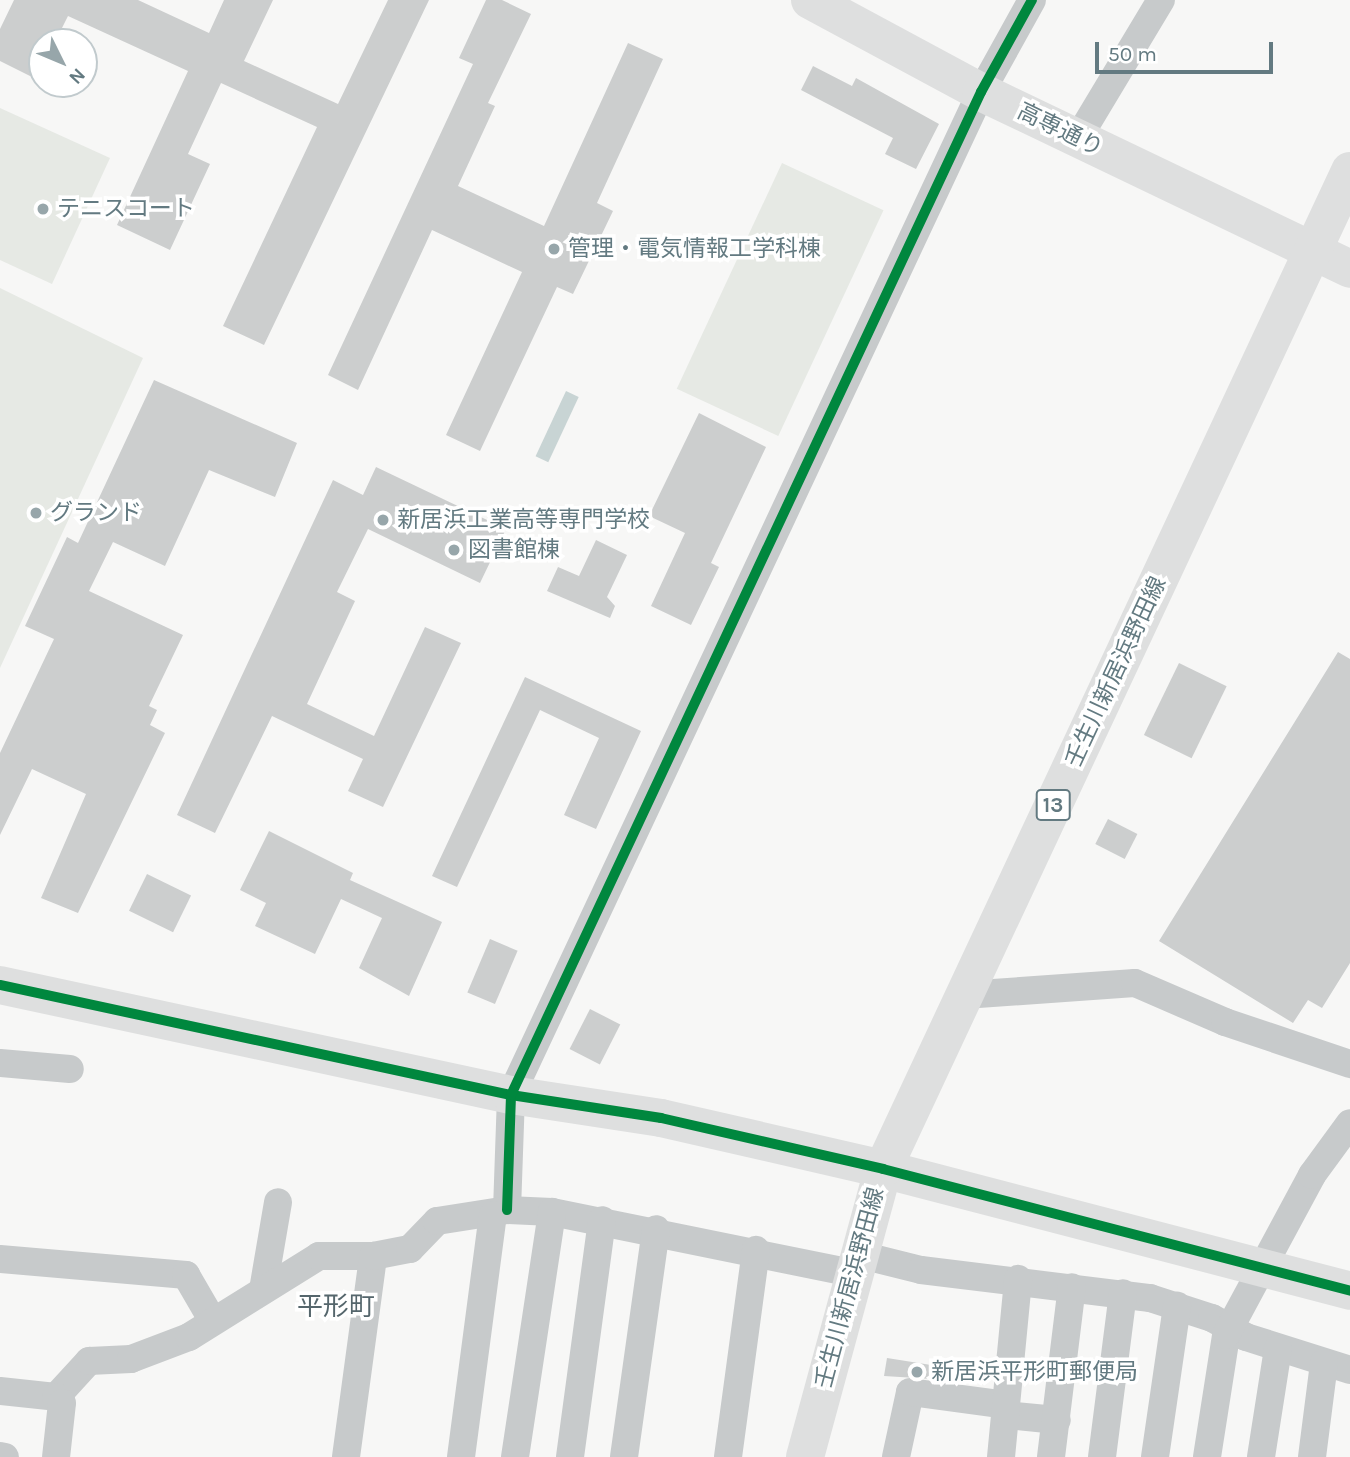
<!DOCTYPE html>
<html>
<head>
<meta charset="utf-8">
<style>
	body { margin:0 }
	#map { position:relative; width:1350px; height:1457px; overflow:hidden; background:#f7f7f6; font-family:Karla,"Noto Sans JP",sans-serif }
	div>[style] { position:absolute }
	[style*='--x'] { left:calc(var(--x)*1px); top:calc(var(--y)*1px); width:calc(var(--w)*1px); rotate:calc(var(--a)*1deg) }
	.green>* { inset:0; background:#e6e9e4; transform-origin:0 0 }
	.water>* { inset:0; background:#c8d4d4; transform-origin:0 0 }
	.building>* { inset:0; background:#cccece; transform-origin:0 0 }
	.street>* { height:28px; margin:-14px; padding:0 14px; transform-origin:14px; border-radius:14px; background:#c7cacb }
	.secondary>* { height:38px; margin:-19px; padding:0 19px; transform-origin:19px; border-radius:19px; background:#dedfdf }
	.primary>* { height:38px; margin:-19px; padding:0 19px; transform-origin:19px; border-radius:19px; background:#dedfdf }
	.cycleway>* { height:10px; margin:-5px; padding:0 5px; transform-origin:5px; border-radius:5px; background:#00873e }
	.dots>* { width:19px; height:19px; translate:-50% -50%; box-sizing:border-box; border:4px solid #fff; border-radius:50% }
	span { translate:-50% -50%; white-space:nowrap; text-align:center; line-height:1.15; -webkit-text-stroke:7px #fff; paint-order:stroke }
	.shield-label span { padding:2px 5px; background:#fff; border:2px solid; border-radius:5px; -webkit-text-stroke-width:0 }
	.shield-label { font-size:21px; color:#637a81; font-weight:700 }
	.street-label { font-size:23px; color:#637a81 }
	.poi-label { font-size:23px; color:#637a81 }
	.left { translate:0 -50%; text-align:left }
	.quarter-label { font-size:26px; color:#55666c }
	.north { position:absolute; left:28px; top:28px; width:70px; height:70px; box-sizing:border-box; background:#fff; border:2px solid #c1cacd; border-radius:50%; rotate:133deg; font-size:19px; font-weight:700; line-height:28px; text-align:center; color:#637a81 }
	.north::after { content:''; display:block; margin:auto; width:24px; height:32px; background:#97a6aa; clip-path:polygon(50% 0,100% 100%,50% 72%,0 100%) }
	.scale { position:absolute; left:1095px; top:42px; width:178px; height:32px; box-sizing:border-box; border:4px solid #637a81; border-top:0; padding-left:9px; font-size:21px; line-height:24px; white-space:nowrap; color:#637a81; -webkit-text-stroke:5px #fff; paint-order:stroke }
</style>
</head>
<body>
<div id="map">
	<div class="green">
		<i style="clip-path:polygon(0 108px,110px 158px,52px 284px,0 260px)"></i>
		<i style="left:782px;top:163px;width:112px;height:249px;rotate:25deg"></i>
		<i style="clip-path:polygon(0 288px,143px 358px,0 668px)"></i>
	</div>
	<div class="water">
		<i style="left:566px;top:391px;width:14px;height:72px;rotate:25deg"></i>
	</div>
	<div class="building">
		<i style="clip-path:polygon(14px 0,138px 0,209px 33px,224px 0,273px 0,244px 61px,338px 104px,388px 0,429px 0,264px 345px,223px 326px,317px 127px,221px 83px,188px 154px,210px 164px,170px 250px,117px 225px,188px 71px,68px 16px,55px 42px,42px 42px,42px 82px,0 61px,0 29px)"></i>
		<i style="clip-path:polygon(486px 0,502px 0,531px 14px,488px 103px,495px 106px,458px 186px,544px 226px,628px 43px,663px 59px,597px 203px,613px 211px,573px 294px,557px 287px,480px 451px,446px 435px,522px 272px,432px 230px,358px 390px,328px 375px,473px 64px,459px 58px)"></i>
		<i style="clip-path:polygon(813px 66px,852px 86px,856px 78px,939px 124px,916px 169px,885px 154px,893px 138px,801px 90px)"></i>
		<i style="clip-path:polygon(154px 380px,297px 443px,275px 497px,209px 470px,165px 566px,113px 542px,89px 591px,183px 635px,149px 706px,157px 710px,150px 725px,165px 733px,78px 913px,41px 898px,86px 794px,32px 769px,0 835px,0 753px,54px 639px,25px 626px,67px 537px,78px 543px)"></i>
		<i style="clip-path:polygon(699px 413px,766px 447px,711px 563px,719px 567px,691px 625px,651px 606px,685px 533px,649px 516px)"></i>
		<i style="clip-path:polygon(376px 467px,506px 529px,480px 583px,368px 529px,337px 592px,355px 601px,307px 704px,374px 736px,425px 627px,461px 643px,383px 807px,348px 791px,363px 759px,272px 716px,215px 833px,177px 815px,333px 480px,363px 495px)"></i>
		<i style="clip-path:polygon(596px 540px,627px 555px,607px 597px,615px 606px,610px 618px,547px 591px,558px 567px,579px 576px)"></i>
		<i style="clip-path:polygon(1338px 652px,1350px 659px,1350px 963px,1322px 1008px,1308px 1000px,1293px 1023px,1159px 941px)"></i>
		<i style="left:1179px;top:663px;width:53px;height:80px;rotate:26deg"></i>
		<i style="clip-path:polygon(525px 677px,641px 731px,596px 829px,564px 815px,599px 738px,540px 710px,457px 887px,432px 876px)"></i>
		<i style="left:1108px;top:819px;width:33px;height:28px;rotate:27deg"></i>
		<i style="clip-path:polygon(269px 831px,353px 873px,350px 880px,442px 922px,409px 996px,359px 968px,382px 918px,341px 899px,315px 954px,255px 926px,266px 903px,240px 890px)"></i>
		<i style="left:147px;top:874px;width:49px;height:41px;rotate:26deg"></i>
		<i style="left:490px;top:939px;width:30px;height:58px;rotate:23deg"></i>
		<i style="left:590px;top:1009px;width:34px;height:45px;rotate:27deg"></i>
		<i style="clip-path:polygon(887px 1358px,950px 1368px,948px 1380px,884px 1376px)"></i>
	</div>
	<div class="street">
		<i style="--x:1078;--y:138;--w:161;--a:-59"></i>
		<i style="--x:964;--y:995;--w:171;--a:-4"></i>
		<i style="--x:1135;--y:983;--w:98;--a:23.4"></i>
		<i style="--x:1225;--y:1022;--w:132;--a:18.6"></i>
		<i style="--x:0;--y:1063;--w:70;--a:4.9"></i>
		<i style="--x:507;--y:1210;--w:115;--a:-88"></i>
		<i style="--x:511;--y:1095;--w:1108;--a:-64.89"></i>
		<i style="--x:981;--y:92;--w:105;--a:-61"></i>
		<i style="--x:857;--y:1254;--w:66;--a:14"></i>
		<i style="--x:921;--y:1270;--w:231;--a:7"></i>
		<i style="--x:1150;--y:1298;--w:65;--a:17.9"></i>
		<i style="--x:1212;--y:1318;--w:39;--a:29"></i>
		<i style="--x:1246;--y:1337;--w:109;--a:17.6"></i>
		<i style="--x:0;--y:1259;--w:187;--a:4.9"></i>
		<i style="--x:186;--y:1275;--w:50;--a:59.8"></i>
		<i style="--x:263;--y:1290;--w:89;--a:-80.3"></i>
		<i style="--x:0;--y:1391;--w:56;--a:6.1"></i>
		<i style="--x:56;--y:1397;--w:49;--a:-47.5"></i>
		<i style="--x:89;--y:1361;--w:42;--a:-2.7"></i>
		<i style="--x:131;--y:1359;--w:62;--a:-20.8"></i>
		<i style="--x:189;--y:1337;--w:153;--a:-31.9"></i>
		<i style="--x:319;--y:1256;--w:54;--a:0"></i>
		<i style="--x:56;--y:1397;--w:8;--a:45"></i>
		<i style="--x:62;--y:1403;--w:54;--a:96.3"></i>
		<i style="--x:1006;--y:1415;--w:51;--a:5.6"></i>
		<i style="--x:0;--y:1456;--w:5;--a:11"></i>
		<i style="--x:346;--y:1457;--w:203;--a:-82.3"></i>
		<i style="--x:373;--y:1256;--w:38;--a:-11"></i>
		<i style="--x:410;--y:1249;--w:39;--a:-46"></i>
		<i style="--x:437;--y:1221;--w:71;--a:-8.9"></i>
		<i style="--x:507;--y:1210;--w:45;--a:2.5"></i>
		<i style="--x:552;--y:1212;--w:305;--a:11.5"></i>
		<i style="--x:461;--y:1457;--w:244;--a:-82.5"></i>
		<i style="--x:515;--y:1457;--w:248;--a:-81.4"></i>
		<i style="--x:570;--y:1457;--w:239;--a:-82.3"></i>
		<i style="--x:624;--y:1457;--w:230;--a:-82"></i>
		<i style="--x:728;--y:1457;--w:209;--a:-82.3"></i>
		<i style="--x:896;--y:1457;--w:66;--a:-77.8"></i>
		<i style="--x:910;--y:1392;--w:97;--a:7.7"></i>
		<i style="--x:1001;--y:1457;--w:179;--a:-84.5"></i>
		<i style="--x:1051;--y:1457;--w:171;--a:-83"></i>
		<i style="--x:1102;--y:1457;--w:165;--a:-82.7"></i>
		<i style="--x:1155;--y:1457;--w:153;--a:-81.7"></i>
		<i style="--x:1207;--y:1457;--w:123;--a:-81.1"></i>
		<i style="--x:1226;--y:1335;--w:182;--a:-61.7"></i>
		<i style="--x:1312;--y:1175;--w:64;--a:-53.8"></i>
		<i style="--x:1261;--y:1457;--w:109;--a:-81.1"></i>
		<i style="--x:1312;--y:1457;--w:95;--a:-82.7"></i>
	</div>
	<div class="secondary">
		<i style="--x:810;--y:0;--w:194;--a:28.3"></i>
		<i style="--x:981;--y:92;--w:409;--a:25.6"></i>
		<i style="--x:0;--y:985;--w:523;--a:12.15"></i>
		<i style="--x:511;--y:1095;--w:152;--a:8.7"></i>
		<i style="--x:661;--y:1118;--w:228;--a:12.9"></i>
		<i style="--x:883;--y:1169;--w:483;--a:14.6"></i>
	</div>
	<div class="primary">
		<i style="--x:805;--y:1457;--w:298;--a:-74.8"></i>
		<i style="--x:883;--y:1169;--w:1102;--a:-64.92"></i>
	</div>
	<div class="cycleway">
		<i style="--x:0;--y:985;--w:523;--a:12.15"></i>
		<i style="--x:511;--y:1095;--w:152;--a:8.7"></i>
		<i style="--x:661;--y:1118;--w:228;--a:12.9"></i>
		<i style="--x:883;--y:1169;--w:483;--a:14.6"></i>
		<i style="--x:507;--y:1210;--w:115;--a:-88"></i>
		<i style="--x:511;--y:1095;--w:1108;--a:-64.89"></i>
		<i style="--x:981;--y:92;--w:105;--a:-61"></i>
	</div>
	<div class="dots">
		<i style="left:43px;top:209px;background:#97a6aa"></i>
		<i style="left:554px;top:249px;background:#97a6aa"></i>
		<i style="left:36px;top:513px;background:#97a6aa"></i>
		<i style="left:383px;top:520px;background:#97a6aa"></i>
		<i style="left:454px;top:550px;background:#97a6aa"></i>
		<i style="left:917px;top:1372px;background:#97a6aa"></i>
	</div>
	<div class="shield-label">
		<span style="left:1053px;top:805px">13</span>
	</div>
	<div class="street-label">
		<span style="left:1060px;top:130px;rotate:26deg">高専通り</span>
		<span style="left:1116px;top:672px;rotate:-65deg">壬生川新居浜野田線</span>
		<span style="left:850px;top:1288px;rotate:-75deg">壬生川新居浜野田線</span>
	</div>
	<div class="poi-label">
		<span class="left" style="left:57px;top:209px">テニスコート</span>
		<span class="left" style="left:568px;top:249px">管理・電気情報工学科棟</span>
		<span class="left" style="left:50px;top:513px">グランド</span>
		<span class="left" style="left:397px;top:520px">新居浜工業高等専門学校</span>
		<span class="left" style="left:468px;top:550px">図書館棟</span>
		<span class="left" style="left:931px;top:1372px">新居浜平形町郵便局</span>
	</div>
	<div class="quarter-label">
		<span style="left:336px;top:1307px">平形町</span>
	</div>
	<div class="north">N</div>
	<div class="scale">50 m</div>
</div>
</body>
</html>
